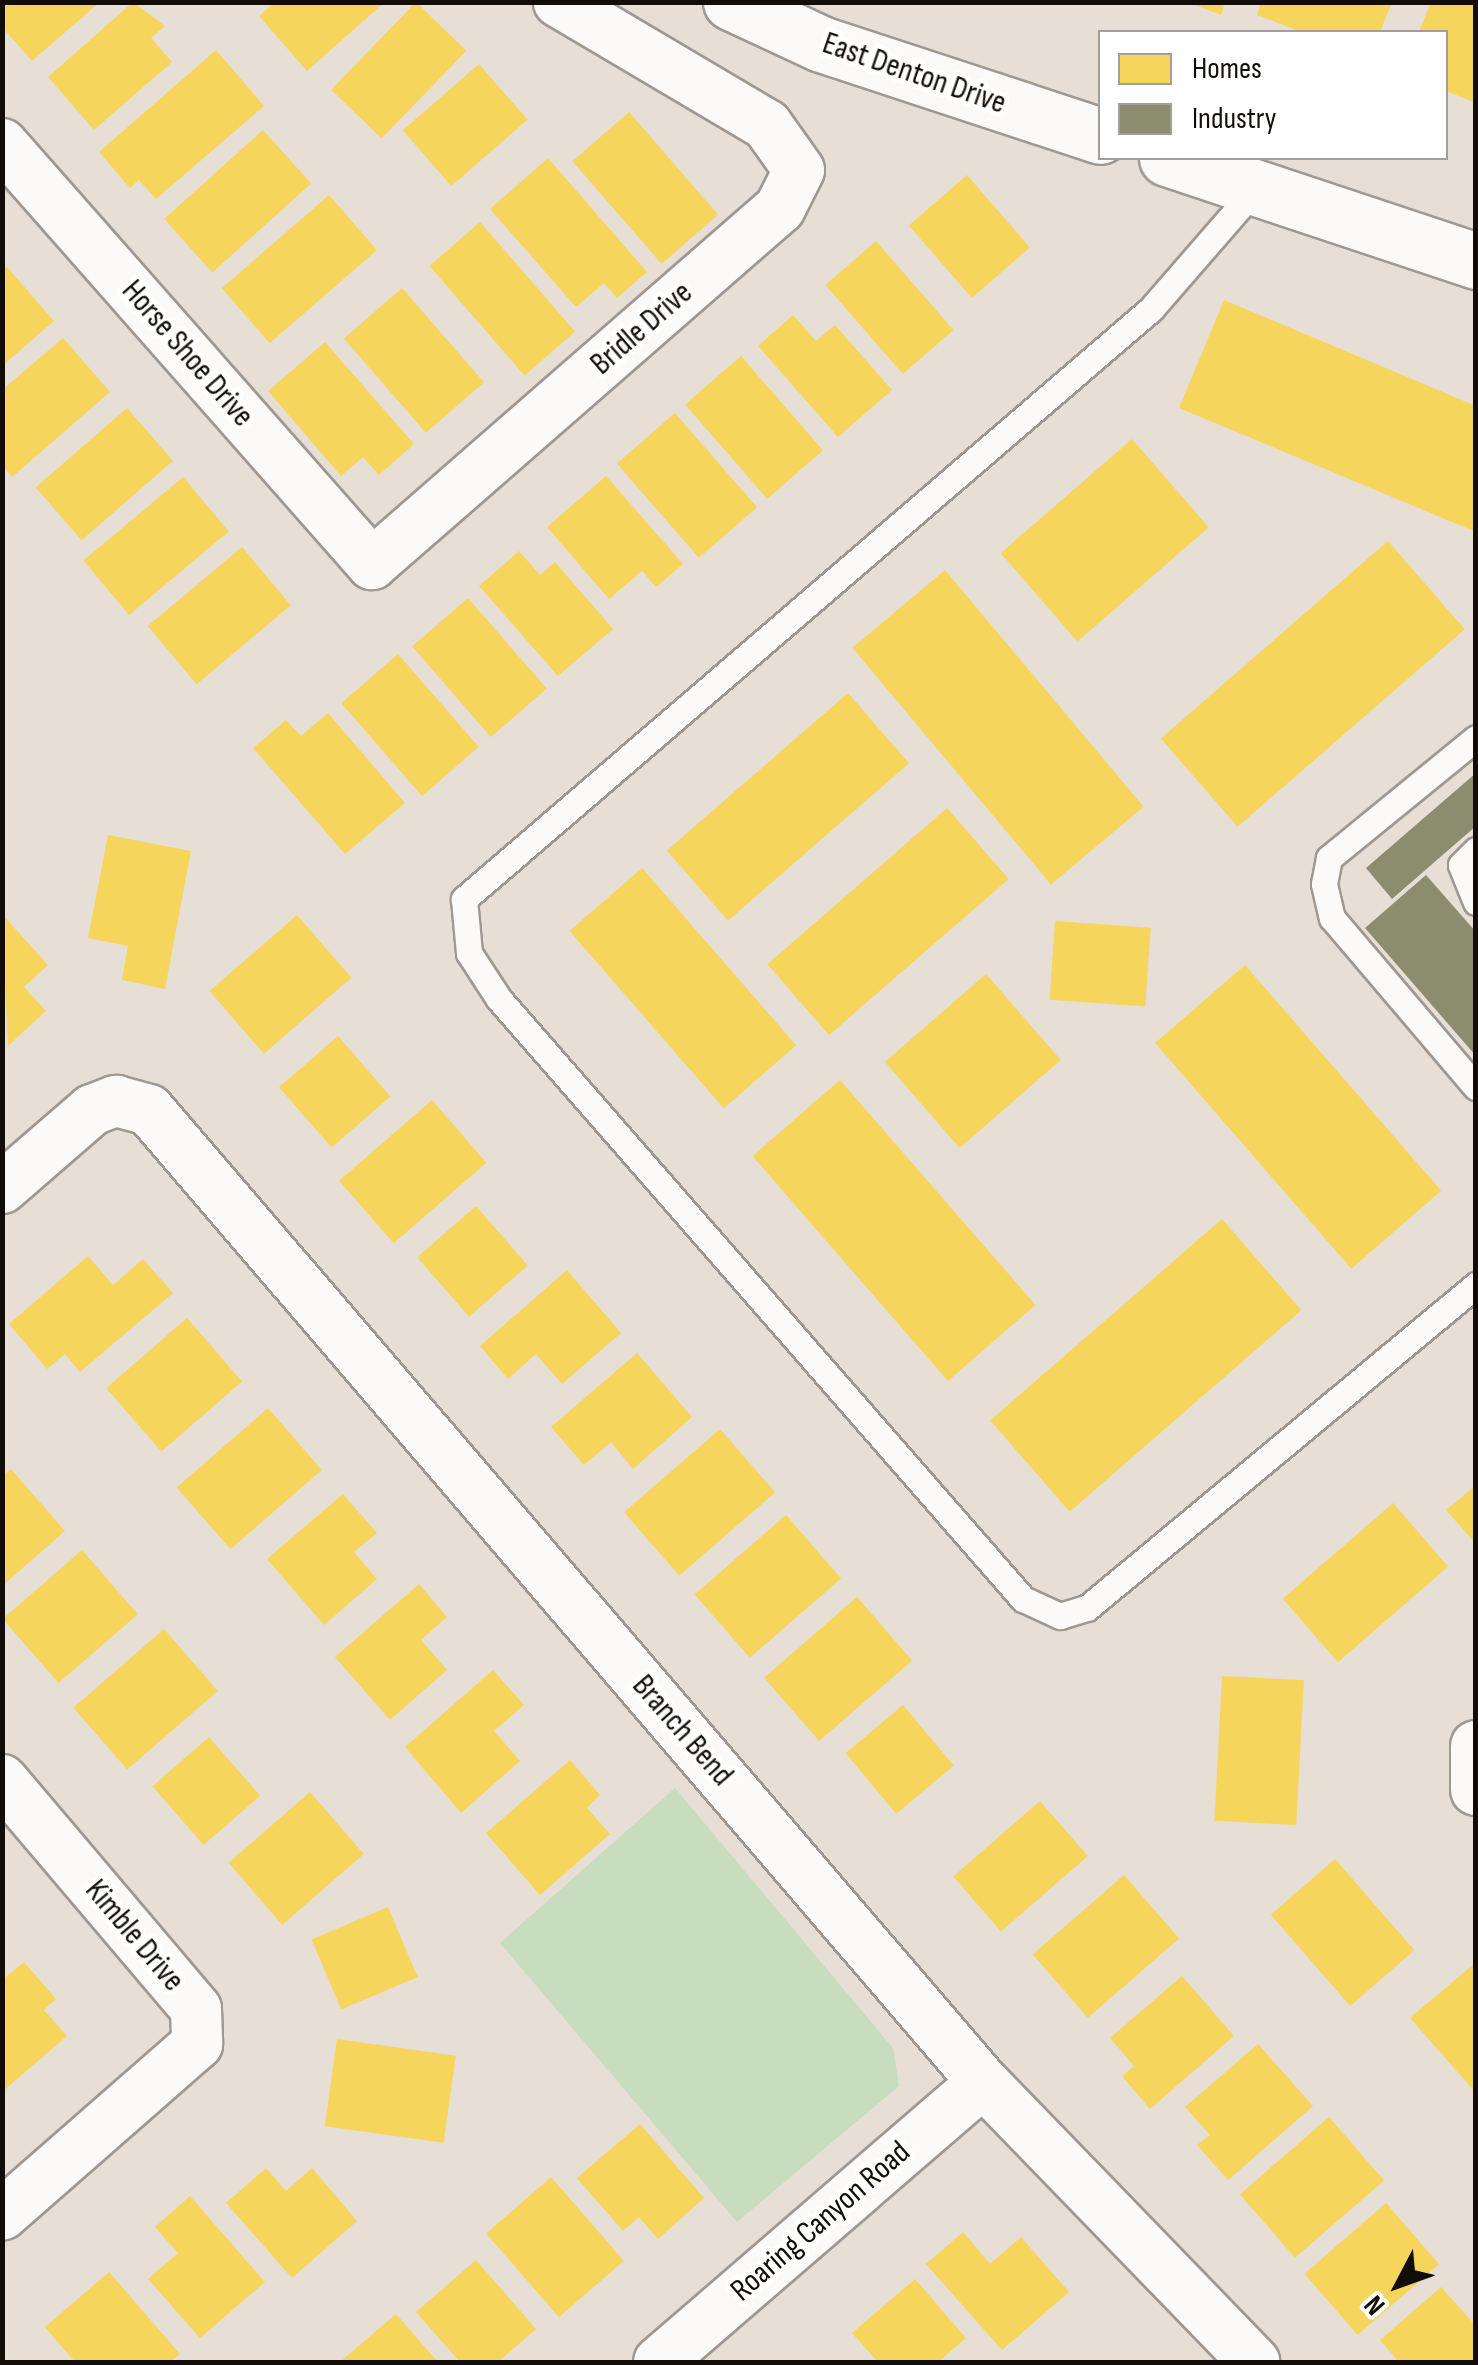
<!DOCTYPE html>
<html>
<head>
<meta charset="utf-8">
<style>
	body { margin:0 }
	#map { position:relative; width:1478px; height:2365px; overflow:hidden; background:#e7ded6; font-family:"Sofia Sans Condensed",sans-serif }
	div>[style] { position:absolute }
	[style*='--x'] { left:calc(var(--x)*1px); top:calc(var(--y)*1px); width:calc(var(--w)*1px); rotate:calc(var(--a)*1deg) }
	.green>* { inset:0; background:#c8dcbe }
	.homes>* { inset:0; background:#f6d55c; transform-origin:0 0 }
	.industry>* { inset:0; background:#8c8c6e }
	.roads { filter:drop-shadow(2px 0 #9f9892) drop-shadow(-2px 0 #9f9892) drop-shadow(0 2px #9f9892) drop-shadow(0 -2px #9f9892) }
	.lane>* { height:25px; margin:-12.5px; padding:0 12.5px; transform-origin:12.5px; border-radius:12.5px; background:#fbfaf9 }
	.street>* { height:50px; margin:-25px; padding:0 25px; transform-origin:25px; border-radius:25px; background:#fbfaf9 }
	.secondary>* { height:55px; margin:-27.5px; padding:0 27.5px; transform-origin:27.5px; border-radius:27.5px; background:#fbfaf9 }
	span { translate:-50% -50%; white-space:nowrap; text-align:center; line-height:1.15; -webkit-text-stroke:10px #fff; paint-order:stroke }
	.street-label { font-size:32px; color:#130d09 }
	.frame { position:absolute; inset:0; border:5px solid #130d09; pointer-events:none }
	.legend { position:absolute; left:1098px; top:30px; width:350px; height:130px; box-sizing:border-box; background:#fff; border:2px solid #a19e9d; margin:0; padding:12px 18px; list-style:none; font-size:30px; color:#130d09 }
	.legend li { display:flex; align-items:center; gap:20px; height:50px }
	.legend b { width:50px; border:2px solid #a19e9d }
	.north { position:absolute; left:1348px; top:2235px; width:100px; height:100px; -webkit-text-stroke:8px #fff; paint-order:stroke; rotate:229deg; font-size:28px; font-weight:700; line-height:40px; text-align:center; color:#130d09 }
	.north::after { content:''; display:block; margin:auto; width:35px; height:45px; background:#130d09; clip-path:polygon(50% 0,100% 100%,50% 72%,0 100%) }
</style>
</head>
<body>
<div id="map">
	<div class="green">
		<i style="clip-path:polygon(675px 1788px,893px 2048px,899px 2086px,737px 2222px,500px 1943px)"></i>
	</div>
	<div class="homes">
		<i style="clip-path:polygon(2px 2px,100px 2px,32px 61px,2px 27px)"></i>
		<i style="clip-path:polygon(133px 2px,165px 26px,151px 38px,172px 62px,94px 130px,48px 77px)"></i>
		<i style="clip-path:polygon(275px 2px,385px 2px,307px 71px,259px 16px)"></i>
		<i style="left:416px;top:2px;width:70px;height:122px;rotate:44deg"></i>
		<i style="clip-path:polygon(1187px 2px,1225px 2px,1221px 15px)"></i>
		<i style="clip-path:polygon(1261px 2px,1392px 2px,1380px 32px,1302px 32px,1257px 15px)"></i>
		<i style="clip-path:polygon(1431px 2px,1476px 2px,1476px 103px,1446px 91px,1446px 32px,1419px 32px)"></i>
		<i style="clip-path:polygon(216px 50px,264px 106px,156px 199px,139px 180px,130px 188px,99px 152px)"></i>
		<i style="left:479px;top:64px;width:74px;height:101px;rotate:49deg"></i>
		<i style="left:629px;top:112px;width:136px;height:75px;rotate:49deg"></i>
		<i style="left:263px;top:130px;width:72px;height:133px;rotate:48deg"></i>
		<i style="clip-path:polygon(548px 158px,647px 272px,617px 298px,604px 283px,576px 307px,490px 209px)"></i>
		<i style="left:967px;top:175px;width:96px;height:77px;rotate:49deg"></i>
		<i style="left:329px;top:195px;width:73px;height:142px;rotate:49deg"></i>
		<i style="left:480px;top:222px;width:145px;height:67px;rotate:49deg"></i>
		<i style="left:876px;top:241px;width:118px;height:67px;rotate:49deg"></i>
		<i style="clip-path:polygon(7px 267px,54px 321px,2px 366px,2px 271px)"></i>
		<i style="left:402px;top:288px;width:125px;height:77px;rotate:49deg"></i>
		<i style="clip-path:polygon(1224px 300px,1476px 406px,1476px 532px,1179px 408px)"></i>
		<i style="clip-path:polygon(793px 315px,816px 341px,835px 325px,892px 390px,838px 437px,758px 346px)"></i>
		<i style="clip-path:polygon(63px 338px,110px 392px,12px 477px,2px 465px,2px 390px)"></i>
		<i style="clip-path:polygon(325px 342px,414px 444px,379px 475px,363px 457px,341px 476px,268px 391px)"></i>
		<i style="left:741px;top:356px;width:125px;height:74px;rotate:49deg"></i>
		<i style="left:127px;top:408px;width:70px;height:121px;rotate:49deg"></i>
		<i style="left:675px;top:413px;width:125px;height:77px;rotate:49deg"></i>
		<i style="left:1132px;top:439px;width:117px;height:174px;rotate:49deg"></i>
		<i style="clip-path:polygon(606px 476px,683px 564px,656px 587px,642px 571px,609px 599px,547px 527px)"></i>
		<i style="left:183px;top:477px;width:71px;height:130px;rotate:50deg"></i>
		<i style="left:1388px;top:541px;width:117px;height:301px;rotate:49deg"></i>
		<i style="left:242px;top:547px;width:76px;height:123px;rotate:50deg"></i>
		<i style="clip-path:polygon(519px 551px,540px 575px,555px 562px,613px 629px,558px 676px,479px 586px)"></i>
		<i style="left:945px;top:570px;width:309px;height:121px;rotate:50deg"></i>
		<i style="left:468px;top:598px;width:120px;height:74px;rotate:49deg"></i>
		<i style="left:398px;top:654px;width:123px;height:75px;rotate:49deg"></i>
		<i style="left:848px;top:693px;width:93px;height:240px;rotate:49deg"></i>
		<i style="clip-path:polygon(328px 713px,405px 803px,345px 854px,253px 748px,286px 720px,301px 736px)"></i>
		<i style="left:947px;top:808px;width:94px;height:238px;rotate:49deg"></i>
		<i style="clip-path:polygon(108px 835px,191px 851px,165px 989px,122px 980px,128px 946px,88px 938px)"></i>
		<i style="left:642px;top:868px;width:235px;height:96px;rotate:49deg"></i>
		<i style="clip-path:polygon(2px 914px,48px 965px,24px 987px,46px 1011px,8px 1046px)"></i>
		<i style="left:297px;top:915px;width:83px;height:116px;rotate:49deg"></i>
		<i style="left:1055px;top:921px;width:96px;height:79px;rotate:4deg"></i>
		<i style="left:1245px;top:965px;width:299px;height:119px;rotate:49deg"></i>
		<i style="left:986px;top:974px;width:114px;height:134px;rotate:49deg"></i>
		<i style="left:338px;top:1036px;width:80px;height:78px;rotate:49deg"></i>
		<i style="left:840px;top:1080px;width:298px;height:116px;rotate:49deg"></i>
		<i style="left:432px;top:1100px;width:83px;height:123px;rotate:49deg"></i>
		<i style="left:476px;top:1206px;width:79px;height:78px;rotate:49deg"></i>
		<i style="left:1222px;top:1219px;width:121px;height:307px;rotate:49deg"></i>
		<i style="clip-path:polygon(88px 1256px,113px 1285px,143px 1259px,173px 1293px,80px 1372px,65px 1354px,47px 1369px,9px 1324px)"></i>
		<i style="clip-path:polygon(567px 1270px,621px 1333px,562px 1384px,536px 1354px,508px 1379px,480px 1346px)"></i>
		<i style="left:187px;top:1318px;width:84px;height:107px;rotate:49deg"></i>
		<i style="clip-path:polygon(637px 1353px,692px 1417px,633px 1469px,611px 1442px,584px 1465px,551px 1427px)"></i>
		<i style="left:268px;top:1408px;width:82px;height:121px;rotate:49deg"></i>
		<i style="left:720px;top:1429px;width:84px;height:127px;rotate:49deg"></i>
		<i style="clip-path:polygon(11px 1469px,65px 1531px,2px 1586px,2px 1476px)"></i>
		<i style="clip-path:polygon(1476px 1485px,1476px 1544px,1446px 1510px)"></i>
		<i style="clip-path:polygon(343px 1494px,377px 1533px,354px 1552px,377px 1579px,324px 1625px,267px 1559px)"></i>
		<i style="left:1393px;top:1503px;width:84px;height:146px;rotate:49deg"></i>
		<i style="left:786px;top:1515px;width:84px;height:121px;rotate:49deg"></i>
		<i style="left:82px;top:1550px;width:85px;height:105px;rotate:49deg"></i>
		<i style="clip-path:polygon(419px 1584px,447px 1617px,421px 1640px,447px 1670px,390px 1720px,335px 1657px)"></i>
		<i style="left:857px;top:1597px;width:84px;height:123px;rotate:49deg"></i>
		<i style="left:164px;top:1629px;width:82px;height:120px;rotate:49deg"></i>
		<i style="clip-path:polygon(493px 1670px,524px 1705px,494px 1731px,520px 1761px,461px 1813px,405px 1747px)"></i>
		<i style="left:1222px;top:1676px;width:82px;height:145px;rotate:3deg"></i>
		<i style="left:903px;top:1705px;width:79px;height:75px;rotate:50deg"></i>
		<i style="left:209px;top:1737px;width:78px;height:75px;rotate:49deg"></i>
		<i style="clip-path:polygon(570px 1760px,600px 1795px,587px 1808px,610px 1834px,540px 1895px,486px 1833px)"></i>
		<i style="left:310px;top:1792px;width:82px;height:108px;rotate:49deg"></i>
		<i style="left:1040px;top:1801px;width:73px;height:115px;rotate:49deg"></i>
		<i style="left:1335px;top:1859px;width:121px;height:85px;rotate:49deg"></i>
		<i style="left:1124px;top:1875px;width:84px;height:121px;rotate:49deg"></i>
		<i style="left:388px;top:1907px;width:76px;height:83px;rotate:67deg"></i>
		<i style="clip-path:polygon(24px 1962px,56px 1999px,44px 2010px,67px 2036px,2px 2092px,2px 1980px)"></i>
		<i style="clip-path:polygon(1476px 1962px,1476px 2093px,1410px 2018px)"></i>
		<i style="clip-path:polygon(1182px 1976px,1234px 2036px,1150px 2109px,1122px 2076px,1134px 2066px,1110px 2038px)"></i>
		<i style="left:337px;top:2039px;width:120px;height:88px;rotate:8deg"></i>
		<i style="clip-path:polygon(1258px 2044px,1313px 2106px,1228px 2180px,1197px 2145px,1210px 2135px,1185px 2107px)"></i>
		<i style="left:1329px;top:2117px;width:84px;height:118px;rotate:49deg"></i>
		<i style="clip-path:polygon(640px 2124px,704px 2198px,658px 2239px,639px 2217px,623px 2231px,577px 2178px)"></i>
		<i style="clip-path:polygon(266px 2168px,286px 2191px,312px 2168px,357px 2221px,292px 2278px,226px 2203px)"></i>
		<i style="left:551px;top:2177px;width:111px;height:86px;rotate:49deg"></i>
		<i style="clip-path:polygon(190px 2196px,265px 2282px,200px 2338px,148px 2279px,178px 2253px,155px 2227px)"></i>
		<i style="left:1386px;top:2203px;width:81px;height:108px;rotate:49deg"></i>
		<i style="clip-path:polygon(963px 2232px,990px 2264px,1021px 2237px,1069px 2292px,1002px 2350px,926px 2264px)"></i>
		<i style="clip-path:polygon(476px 2260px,536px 2329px,498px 2362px,460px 2362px,416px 2312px)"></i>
		<i style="clip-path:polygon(109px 2272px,180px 2354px,170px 2362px,75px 2362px,45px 2327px)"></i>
		<i style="clip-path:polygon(915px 2279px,966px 2338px,938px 2362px,878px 2362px,852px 2333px)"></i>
		<i style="clip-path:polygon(1441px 2287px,1476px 2326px,1476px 2362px,1399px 2362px,1380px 2340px)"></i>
		<i style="clip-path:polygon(396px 2314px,438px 2362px,340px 2362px)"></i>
	</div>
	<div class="industry">
		<i style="clip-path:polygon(1476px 773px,1476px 826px,1392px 899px,1366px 868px)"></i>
		<i style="clip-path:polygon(1426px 875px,1476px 932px,1476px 1056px,1365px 928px)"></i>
	</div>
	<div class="roads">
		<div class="lane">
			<i style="--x:1257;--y:187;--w:162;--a:131"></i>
			<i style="--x:1151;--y:309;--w:906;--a:139.34"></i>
			<i style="--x:464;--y:899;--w:54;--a:84.7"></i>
			<i style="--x:469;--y:953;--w:55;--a:56.9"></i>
			<i style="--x:499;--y:999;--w:797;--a:48.87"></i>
			<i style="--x:1023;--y:1599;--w:41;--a:24.7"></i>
			<i style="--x:1060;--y:1616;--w:28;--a:-17"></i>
			<i style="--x:1087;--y:1608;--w:506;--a:-39.7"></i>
			<i style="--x:1476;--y:738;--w:190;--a:140.8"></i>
			<i style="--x:1329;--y:858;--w:26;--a:101"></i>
			<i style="--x:1324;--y:884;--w:35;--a:77"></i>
			<i style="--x:1332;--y:918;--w:222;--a:49.6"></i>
			<i style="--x:1476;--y:850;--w:21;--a:135"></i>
			<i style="--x:1461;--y:865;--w:40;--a:68"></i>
		</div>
		<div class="street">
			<i style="--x:2;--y:144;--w:560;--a:48.62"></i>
			<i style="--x:372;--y:564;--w:541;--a:-41.11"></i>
			<i style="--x:780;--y:208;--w:42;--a:-63.4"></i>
			<i style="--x:799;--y:170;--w:55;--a:-125.4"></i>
			<i style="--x:767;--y:125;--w:242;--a:-149.4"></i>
			<i style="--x:2;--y:1188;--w:119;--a:-40.9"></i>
			<i style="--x:92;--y:1110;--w:26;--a:-21"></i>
			<i style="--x:116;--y:1101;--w:34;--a:15"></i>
			<i style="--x:149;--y:1110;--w:1281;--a:49.37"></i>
			<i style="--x:983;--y:2082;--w:390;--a:45.9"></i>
			<i style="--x:1476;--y:1746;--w:44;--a:90"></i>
			<i style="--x:2;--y:1780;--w:300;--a:49.7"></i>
			<i style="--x:196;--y:2009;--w:35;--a:88"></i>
			<i style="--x:197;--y:2044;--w:259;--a:138.8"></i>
			<i style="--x:659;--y:2362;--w:428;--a:-40.8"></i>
		</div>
		<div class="secondary">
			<i style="--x:731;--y:2;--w:99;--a:25"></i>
			<i style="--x:821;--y:44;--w:294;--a:18.2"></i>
			<i style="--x:1167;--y:158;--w:326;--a:18.4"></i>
		</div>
	</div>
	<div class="street-label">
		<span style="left:914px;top:74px;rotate:19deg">East Denton Drive</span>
		<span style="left:642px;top:329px;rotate:-41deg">Bridle Drive</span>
		<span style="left:187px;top:354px;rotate:49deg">Horse Shoe Drive</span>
		<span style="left:682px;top:1731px;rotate:49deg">Branch Bend</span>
		<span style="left:134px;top:1936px;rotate:50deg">Kimble Drive</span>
		<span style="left:821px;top:2222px;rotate:-41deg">Roaring Canyon Road</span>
	</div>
	<div class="frame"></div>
	<ul class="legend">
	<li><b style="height:28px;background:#f6d55c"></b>Homes</li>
	<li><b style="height:28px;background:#8c8c6e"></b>Industry</li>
	</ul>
	<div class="north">N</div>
</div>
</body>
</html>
